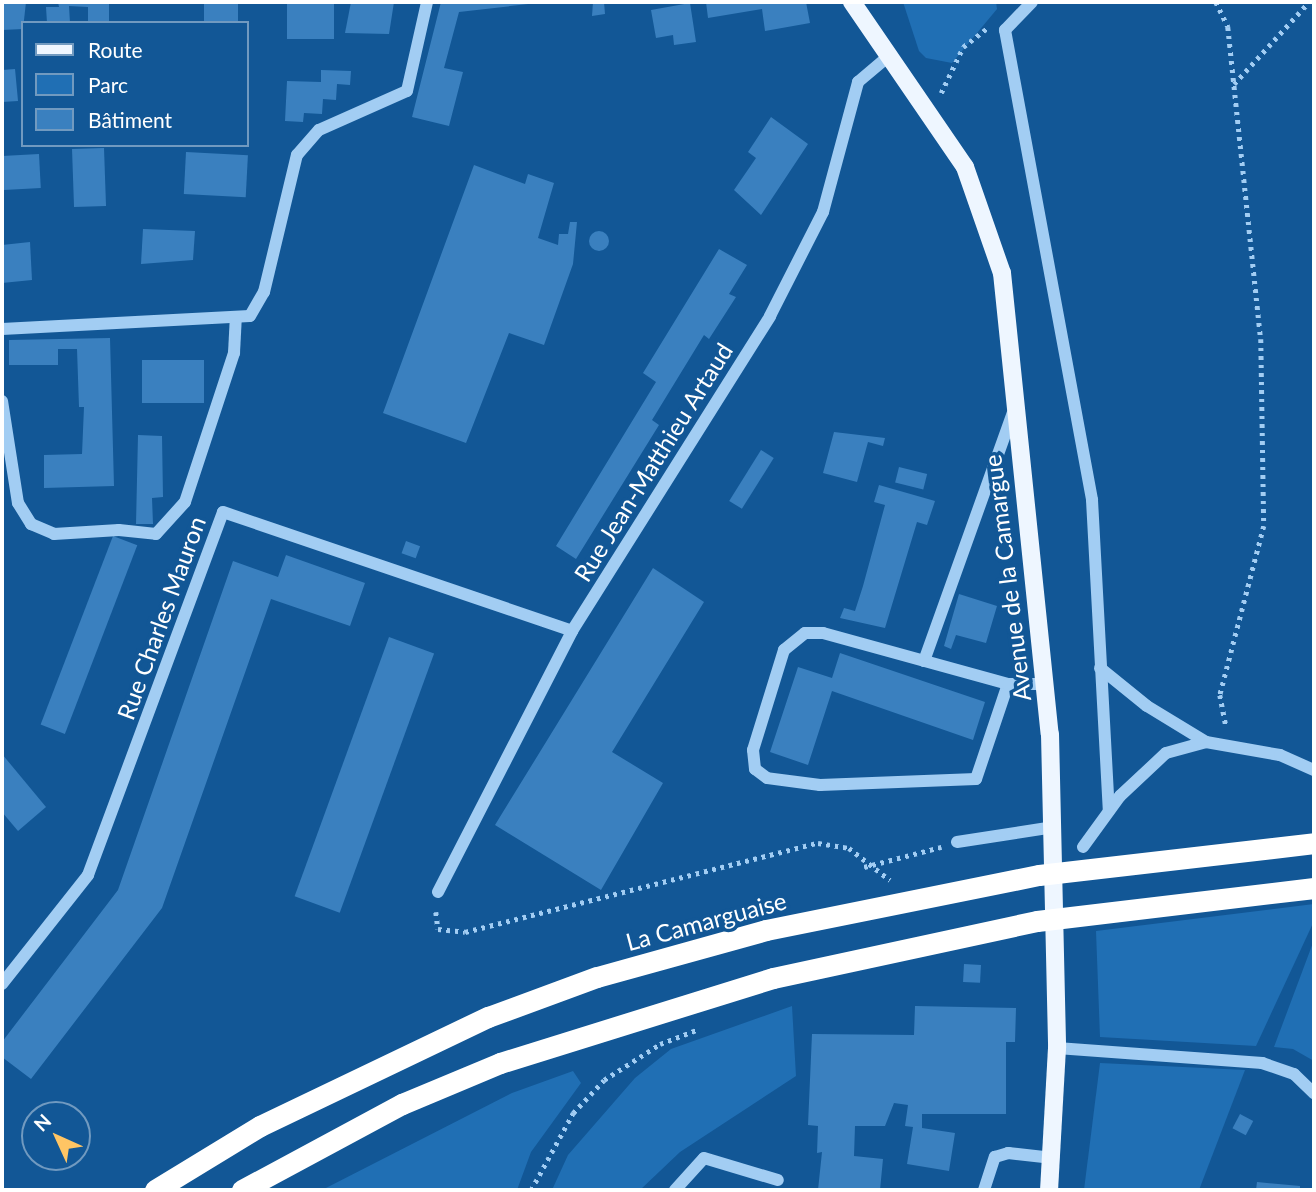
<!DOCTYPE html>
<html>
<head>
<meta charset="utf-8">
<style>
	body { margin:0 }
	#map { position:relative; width:1316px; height:1192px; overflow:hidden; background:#125796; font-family:Lato,sans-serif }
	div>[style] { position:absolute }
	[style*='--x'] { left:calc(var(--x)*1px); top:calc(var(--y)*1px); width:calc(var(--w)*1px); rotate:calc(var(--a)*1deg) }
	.green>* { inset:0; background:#206fb4 }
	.building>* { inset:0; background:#3a80bf; transform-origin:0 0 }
	.round { border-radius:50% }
	.path>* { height:4.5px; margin-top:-2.25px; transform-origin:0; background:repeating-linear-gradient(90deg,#a2cdf3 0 3.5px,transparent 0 8.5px) }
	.minor>* { height:12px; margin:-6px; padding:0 6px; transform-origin:6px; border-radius:6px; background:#a2cdf3 }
	.major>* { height:18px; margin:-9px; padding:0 9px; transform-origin:9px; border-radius:9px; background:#eef6ff }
	.highway>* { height:21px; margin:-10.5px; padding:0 10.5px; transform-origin:10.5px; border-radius:10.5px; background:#fff }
	.highway-bridge>* { height:21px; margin:-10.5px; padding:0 10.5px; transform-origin:10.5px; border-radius:10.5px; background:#fff }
	span { translate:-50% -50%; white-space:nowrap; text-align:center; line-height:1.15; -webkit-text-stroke:7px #125796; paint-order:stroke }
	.street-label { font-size:24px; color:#fff }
	.frame { position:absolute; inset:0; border:4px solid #fff; pointer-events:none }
	.legend { position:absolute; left:21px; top:21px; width:228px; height:126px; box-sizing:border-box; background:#125796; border:2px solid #719ac0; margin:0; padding:9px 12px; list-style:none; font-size:21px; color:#fff }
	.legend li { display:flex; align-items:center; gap:14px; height:35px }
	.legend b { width:35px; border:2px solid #719ac0 }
	.north { position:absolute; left:21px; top:1101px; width:70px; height:70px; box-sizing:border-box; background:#125796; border:2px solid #719ac0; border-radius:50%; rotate:315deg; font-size:19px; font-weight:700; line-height:28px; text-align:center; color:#fff }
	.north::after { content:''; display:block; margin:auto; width:24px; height:32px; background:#ffc564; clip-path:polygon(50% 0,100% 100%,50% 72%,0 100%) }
</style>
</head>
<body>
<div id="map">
	<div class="green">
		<i style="clip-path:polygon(903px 2px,996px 2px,997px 9px,952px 63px,926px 58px,919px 51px)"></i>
		<i style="clip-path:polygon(1314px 904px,1314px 921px,1256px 1046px,1100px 1037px,1096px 931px)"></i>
		<i style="clip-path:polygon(1314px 940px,1314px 1061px,1293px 1049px,1274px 1047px)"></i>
		<i style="clip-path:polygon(792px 1006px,796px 1076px,680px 1152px,640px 1190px,552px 1190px,568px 1155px,635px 1078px,671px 1049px)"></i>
		<i style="clip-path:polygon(1100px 1063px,1245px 1070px,1199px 1190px,1084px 1190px)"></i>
		<i style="clip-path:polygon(573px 1071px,581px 1083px,531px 1152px,517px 1190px,322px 1190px,512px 1093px)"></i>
	</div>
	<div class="building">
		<i style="clip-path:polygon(2px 2px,26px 2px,23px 29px,2px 30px)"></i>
		<i style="clip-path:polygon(58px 2px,109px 2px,109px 23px,88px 23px,88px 7px,69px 6px,70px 23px,47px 23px,46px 7px,59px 7px)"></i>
		<i style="left:204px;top:2px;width:34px;height:21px"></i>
		<i style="left:287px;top:2px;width:47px;height:37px"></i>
		<i style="clip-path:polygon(351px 2px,394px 2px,389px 34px,345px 33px)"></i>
		<i style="clip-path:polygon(441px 2px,546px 2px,459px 12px,444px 68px,463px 72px,449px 126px,412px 117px)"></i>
		<i style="clip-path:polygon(593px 2px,604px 2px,605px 14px,592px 16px)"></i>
		<i style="clip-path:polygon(706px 2px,806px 2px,810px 23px,765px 31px,762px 9px,708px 18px)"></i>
		<i style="clip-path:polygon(690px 3px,696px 42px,674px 45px,673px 35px,656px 38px,651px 10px)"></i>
		<i style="clip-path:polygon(15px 69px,18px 101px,2px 102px,2px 70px)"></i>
		<i style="clip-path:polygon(321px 70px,351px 71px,350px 85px,337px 84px,336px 100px,323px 99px,322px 114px,304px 113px,303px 122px,285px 121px,287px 81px,321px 82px)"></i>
		<i style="clip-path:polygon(771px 117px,808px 144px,761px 215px,734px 190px,756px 158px,748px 152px)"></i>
		<i style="left:104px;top:148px;width:58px;height:32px;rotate:88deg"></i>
		<i style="left:186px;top:152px;width:62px;height:42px;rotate:3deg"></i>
		<i style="left:39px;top:154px;width:34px;height:37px;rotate:87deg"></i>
		<i style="clip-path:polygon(474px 165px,525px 184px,528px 174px,554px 183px,538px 238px,558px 245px,559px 234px,568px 234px,570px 222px,577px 222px,573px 264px,544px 345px,509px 333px,466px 443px,383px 413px)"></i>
		<i style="clip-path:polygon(143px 229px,195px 231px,193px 260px,141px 264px)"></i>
		<i class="round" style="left:589px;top:231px;width:20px;height:20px"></i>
		<i style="clip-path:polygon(30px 242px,32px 280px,2px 283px,2px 245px)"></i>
		<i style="clip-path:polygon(719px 249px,747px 265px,729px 294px,736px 297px,709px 339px,704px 335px,652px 420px,659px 425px,576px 559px,556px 546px,656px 382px,643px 373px)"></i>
		<i style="clip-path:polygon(110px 338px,114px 486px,44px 488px,44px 455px,82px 454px,84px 407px,79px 407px,77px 349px,58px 349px,58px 365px,9px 365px,9px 340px)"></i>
		<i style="left:142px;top:360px;width:62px;height:43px"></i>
		<i style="clip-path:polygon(834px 432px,885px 438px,883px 446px,868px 442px,857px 482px,823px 473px)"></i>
		<i style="clip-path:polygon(138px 435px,162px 436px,163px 497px,152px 498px,153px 524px,136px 524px)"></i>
		<i style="left:761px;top:450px;width:15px;height:60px;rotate:32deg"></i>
		<i style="left:899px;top:467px;width:29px;height:16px;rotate:14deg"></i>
		<i style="clip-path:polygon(879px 485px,935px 501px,927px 525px,917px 522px,885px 628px,840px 618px,844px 608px,855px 611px,863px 586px,885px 505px,874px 502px)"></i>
		<i style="left:113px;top:536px;width:26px;height:202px;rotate:21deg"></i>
		<i style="left:406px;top:541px;width:15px;height:13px;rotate:20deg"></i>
		<i style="clip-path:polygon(286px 555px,365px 583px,350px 626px,271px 599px,162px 908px,31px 1079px,2px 1057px,2px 1042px,118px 890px,233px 561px,278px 577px)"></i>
		<i style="clip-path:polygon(653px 568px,704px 602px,612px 752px,663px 783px,601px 890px,495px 825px)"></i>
		<i style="clip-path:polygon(959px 594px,997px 606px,986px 643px,956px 635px,951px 649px,944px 646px)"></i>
		<i style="left:389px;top:637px;width:48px;height:276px;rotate:20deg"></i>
		<i style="clip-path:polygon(840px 653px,985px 702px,973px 740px,832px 691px,808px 765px,770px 752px,798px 667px,832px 678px)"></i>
		<i style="clip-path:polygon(2px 754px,46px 807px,18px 831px,2px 812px)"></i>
		<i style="left:964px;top:964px;width:17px;height:18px;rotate:3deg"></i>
		<i style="clip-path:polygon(915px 1006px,1016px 1008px,1015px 1042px,1006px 1042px,1006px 1114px,922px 1114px,922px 1128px,955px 1133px,949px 1171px,907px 1164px,913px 1127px,905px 1126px,908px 1105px,894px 1103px,885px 1126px,855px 1126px,854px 1156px,883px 1159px,880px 1190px,818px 1190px,822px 1152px,817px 1153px,818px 1126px,808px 1125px,812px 1034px,914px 1035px)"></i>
		<i style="left:1240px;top:1114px;width:15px;height:16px;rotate:28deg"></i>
		<i style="clip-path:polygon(1257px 1182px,1300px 1186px,1300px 1190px,1256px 1190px)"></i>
	</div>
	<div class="path">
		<i style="--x:1216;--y:2;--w:28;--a:64"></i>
		<i style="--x:1228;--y:27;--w:314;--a:84"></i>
		<i style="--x:1261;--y:339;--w:187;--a:89.1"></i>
		<i style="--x:1264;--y:526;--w:175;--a:104.6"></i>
		<i style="--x:1220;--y:695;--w:32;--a:79"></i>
		<i style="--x:1234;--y:84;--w:111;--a:-47.6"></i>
		<i style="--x:941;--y:93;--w:51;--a:-64.4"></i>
		<i style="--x:963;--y:47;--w:31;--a:-38"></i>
		<i style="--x:864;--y:867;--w:80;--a:-14.6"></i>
		<i style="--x:436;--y:912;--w:17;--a:83"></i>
		<i style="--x:438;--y:929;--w:27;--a:6"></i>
		<i style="--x:465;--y:932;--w:364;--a:-14.2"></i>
		<i style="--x:818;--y:843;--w:31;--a:9"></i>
		<i style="--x:849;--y:848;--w:52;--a:38"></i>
		<i style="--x:531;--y:1190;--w:88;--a:-61.4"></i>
		<i style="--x:573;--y:1113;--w:45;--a:-46.8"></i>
		<i style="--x:604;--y:1080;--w:67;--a:-32.7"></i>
		<i style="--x:660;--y:1044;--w:42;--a:-21"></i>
	</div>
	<div class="minor">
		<i style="--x:1032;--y:2;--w:39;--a:134"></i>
		<i style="--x:1005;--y:30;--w:478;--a:79.5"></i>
		<i style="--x:1092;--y:500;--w:311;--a:86.9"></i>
		<i style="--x:2;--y:329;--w:248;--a:-3"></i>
		<i style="--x:250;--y:316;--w:28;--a:-60"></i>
		<i style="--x:264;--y:292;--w:141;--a:-76.5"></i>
		<i style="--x:297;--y:155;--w:33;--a:-49"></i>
		<i style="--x:319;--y:130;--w:96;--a:-23.9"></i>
		<i style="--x:407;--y:91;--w:91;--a:-77.3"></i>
		<i style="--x:2;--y:401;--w:103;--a:81.1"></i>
		<i style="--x:18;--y:503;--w:25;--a:58"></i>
		<i style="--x:31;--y:524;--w:25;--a:23"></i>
		<i style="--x:54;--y:534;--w:65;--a:-3.5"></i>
		<i style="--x:119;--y:530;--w:37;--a:6"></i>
		<i style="--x:156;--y:534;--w:43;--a:-47.8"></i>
		<i style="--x:185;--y:502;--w:157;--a:-71.8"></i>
		<i style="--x:234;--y:353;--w:36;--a:-87"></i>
		<i style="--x:924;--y:661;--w:263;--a:-70.3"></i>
		<i style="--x:1100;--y:668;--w:60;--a:39"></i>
		<i style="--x:1147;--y:706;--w:69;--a:31.4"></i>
		<i style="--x:1008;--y:684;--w:100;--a:108.6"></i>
		<i style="--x:976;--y:779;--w:156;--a:177.8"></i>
		<i style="--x:820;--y:785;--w:53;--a:-172.5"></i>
		<i style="--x:767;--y:778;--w:15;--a:-143"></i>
		<i style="--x:755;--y:769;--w:19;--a:-96"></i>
		<i style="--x:753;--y:750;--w:105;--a:-72.8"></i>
		<i style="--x:784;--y:650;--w:27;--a:-39"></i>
		<i style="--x:805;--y:633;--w:18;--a:0"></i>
		<i style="--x:823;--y:633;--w:192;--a:15.4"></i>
		<i style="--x:1008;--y:684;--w:36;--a:0"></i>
		<i style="--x:957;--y:842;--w:98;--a:-8.8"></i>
		<i style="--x:1083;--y:847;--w:63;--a:-54"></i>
		<i style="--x:1120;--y:796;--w:63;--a:-43.1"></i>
		<i style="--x:1166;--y:753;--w:41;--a:-15.4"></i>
		<i style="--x:1206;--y:742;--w:75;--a:10"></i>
		<i style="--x:1280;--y:755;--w:37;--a:24"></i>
		<i style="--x:438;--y:892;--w:293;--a:-62.8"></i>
		<i style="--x:572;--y:631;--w:372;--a:-57.8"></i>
		<i style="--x:770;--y:316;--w:117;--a:-63"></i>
		<i style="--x:823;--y:212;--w:135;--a:-74.9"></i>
		<i style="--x:858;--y:82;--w:42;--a:-40.2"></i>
		<i style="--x:2;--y:984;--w:139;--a:-51.7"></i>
		<i style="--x:88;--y:875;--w:387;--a:-69.6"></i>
		<i style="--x:223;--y:512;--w:369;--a:18.8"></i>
		<i style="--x:1057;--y:1048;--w:206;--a:4.2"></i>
		<i style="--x:1262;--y:1063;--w:34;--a:19"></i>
		<i style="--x:1294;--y:1074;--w:28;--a:44"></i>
		<i style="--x:675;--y:1190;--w:43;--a:-47.8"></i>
		<i style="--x:704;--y:1158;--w:77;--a:16.6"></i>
		<i style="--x:984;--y:1190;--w:35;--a:-72"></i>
		<i style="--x:995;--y:1157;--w:14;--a:-17"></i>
		<i style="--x:1008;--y:1153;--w:45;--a:6.3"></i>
	</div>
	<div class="major">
		<i style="--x:852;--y:2;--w:200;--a:55.6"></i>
		<i style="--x:965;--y:167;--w:112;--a:70.8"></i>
		<i style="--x:1002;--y:273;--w:463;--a:84.1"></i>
		<i style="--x:1050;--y:734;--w:314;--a:88.7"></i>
		<i style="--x:1057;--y:1048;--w:142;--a:93.2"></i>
	</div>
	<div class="highway">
		<i style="--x:155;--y:1190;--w:123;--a:-31.4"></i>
		<i style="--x:260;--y:1126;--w:253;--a:-25.6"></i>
		<i style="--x:488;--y:1017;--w:116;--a:-20.2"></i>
		<i style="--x:597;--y:977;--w:175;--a:-15.5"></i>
		<i style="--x:242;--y:1190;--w:182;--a:-28.3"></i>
		<i style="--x:402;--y:1104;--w:106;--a:-22.7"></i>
		<i style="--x:500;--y:1063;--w:286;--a:-17.3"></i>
	</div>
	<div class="highway-bridge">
		<i style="--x:766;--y:930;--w:278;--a:-11.4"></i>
		<i style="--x:1039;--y:875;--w:277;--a:-6.6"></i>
		<i style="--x:773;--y:978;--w:270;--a:-12.2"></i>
		<i style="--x:1037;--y:921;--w:279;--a:-6.8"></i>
	</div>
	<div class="street-label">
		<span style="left:653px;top:462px;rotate:-58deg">Rue Jean-Matthieu Artaud</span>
		<span style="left:1007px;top:578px;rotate:-97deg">Avenue de la Camargue</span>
		<span style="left:161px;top:618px;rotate:-70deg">Rue Charles Mauron</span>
		<span style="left:706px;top:921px;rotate:-15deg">La Camarguaise</span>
	</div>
	<div class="frame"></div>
	<ul class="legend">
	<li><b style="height:9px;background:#eef6ff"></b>Route</li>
	<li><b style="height:19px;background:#206fb4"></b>Parc</li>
	<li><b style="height:19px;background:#3a80bf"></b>Bâtiment</li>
	</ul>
	<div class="north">N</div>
</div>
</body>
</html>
